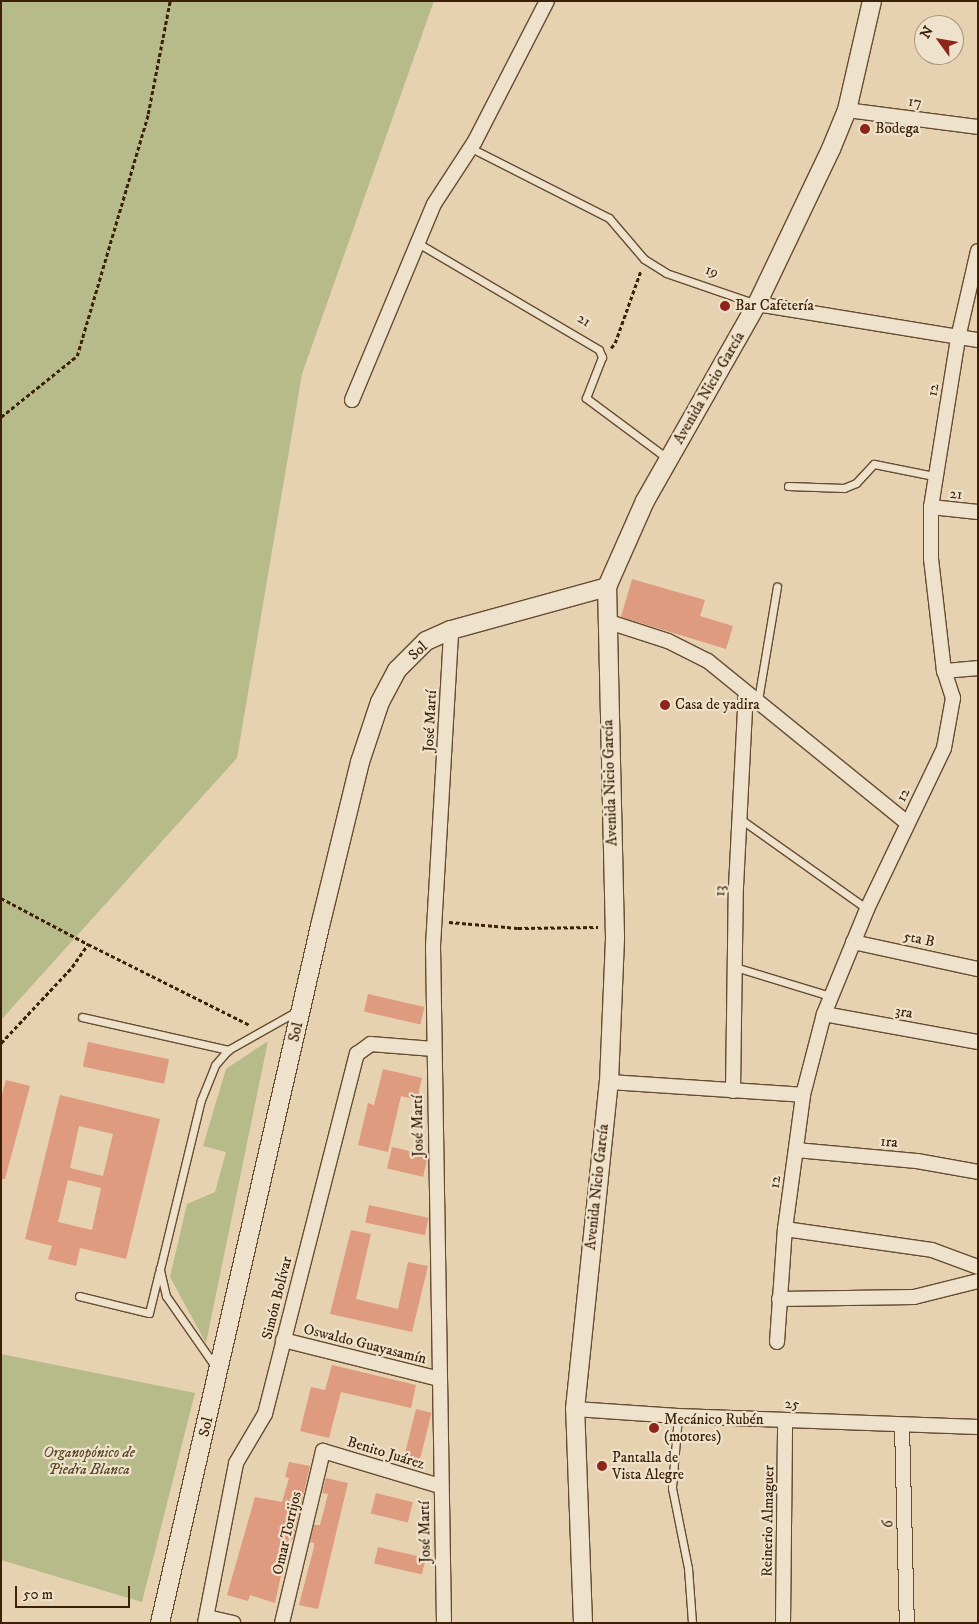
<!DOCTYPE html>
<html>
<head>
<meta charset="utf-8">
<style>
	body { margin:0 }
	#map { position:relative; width:979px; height:1624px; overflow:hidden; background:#e6d2b0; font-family:"IM FELL DW Pica",serif }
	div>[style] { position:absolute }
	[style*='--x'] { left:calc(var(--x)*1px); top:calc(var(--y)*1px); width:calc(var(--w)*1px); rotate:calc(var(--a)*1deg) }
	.green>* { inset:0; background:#b7bb8a }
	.building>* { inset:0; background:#df9b7f; transform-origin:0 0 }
	.path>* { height:2.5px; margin-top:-1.25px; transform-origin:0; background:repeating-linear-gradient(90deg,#3c2007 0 4px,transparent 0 6.5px) }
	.roads { filter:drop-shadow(1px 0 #664c31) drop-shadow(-1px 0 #664c31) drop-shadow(0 1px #664c31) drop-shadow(0 -1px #664c31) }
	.service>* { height:7px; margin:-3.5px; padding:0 3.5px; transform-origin:3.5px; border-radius:3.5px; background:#efe2cc }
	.minor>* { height:14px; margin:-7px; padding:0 7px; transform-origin:7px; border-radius:7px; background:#efe2cc }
	.tertiary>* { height:18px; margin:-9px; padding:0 9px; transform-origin:9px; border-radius:9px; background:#efe2cc }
	.dots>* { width:14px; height:14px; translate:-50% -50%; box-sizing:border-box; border:2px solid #efe2cc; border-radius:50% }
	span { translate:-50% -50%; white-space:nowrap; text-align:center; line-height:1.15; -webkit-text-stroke:4.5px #efe2cc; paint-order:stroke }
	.street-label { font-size:15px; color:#3c2007 }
	.poi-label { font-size:15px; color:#3c2007 }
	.left { translate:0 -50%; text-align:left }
	.park-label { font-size:15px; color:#5b4728; font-style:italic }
	.frame { position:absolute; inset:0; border:2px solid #3c2007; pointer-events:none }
	.north { position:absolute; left:914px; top:15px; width:50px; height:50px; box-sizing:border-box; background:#efe2cc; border:1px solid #a7947d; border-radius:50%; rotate:302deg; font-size:14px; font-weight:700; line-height:20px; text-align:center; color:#3c2007 }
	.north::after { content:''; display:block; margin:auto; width:18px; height:22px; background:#8f2418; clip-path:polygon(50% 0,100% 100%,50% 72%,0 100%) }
	.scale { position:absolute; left:15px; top:1586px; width:115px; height:22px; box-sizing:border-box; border:2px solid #3c2007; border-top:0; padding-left:6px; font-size:15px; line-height:18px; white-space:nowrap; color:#3c2007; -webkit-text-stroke:4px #efe2cc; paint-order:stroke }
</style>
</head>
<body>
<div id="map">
	<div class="green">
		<i style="clip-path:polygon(1px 1px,434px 1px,302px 374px,237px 758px,1px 1020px)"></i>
		<i style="clip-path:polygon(268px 1041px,206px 1343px,170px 1277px,187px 1204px,215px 1192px,226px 1152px,203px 1146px,226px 1069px)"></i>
		<i style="clip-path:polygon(1px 1354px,195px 1393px,142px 1602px,1px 1560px)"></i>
	</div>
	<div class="building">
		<i style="clip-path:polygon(632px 579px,705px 600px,700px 616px,733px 626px,726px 649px,621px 617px)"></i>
		<i style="left:368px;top:994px;width:58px;height:18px;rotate:13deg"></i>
		<i style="left:88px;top:1042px;width:83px;height:25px;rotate:12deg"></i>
		<i style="clip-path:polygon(383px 1069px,422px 1078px,417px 1100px,401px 1096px,388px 1152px,358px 1145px,368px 1103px,374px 1105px)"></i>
		<i style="clip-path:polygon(6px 1080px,30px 1086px,5px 1179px,1px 1179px,1px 1098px)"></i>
		<i style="clip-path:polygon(evenodd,60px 1095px,160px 1119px,126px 1259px,80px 1248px,76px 1266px,48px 1259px,52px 1246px,25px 1239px,60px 1095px,79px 1126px,113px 1134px,103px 1176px,70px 1168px,79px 1126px,60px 1095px,68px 1180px,101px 1188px,92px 1230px,58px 1222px,68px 1180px)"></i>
		<i style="left:392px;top:1147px;width:37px;height:22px;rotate:13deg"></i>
		<i style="left:369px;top:1205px;width:61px;height:18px;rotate:12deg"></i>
		<i style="clip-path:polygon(351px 1230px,371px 1234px,356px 1299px,398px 1309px,408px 1262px,428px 1266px,412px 1332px,330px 1314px)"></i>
		<i style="clip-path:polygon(332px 1365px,416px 1385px,411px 1408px,341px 1392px,329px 1438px,300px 1431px,311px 1387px,325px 1390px)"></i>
		<i style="left:416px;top:1409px;width:16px;height:54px;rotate:14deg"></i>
		<i style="clip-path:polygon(289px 1462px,310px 1466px,293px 1539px,289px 1538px,275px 1603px,250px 1595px,248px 1601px,227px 1595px,255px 1497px,282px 1502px,289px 1478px,285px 1477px)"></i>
		<i style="clip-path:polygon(326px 1478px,348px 1483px,318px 1609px,299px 1605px,314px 1547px,314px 1543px,310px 1542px,314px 1525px,320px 1525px,328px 1494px,322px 1493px)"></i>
		<i style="left:376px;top:1493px;width:38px;height:21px;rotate:14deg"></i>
		<i style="left:378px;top:1547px;width:49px;height:17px;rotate:13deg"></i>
	</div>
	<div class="path">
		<i style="--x:611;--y:348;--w:6;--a:-51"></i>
		<i style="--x:615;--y:343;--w:77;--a:-70.4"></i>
		<i style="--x:1;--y:417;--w:97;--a:-38.8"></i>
		<i style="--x:77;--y:356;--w:252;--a:-73.6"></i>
		<i style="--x:148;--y:114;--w:115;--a:-79"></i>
		<i style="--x:1;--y:898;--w:98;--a:27.9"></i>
		<i style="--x:449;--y:922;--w:69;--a:5"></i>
		<i style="--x:518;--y:928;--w:80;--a:-0.7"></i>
		<i style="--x:1;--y:1043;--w:104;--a:-46.9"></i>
		<i style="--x:72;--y:967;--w:28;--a:-55"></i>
		<i style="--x:88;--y:944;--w:181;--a:26.6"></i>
	</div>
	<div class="roads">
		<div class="service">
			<i style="--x:471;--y:148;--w:155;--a:26.9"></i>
			<i style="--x:609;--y:218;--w:54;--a:49.5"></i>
			<i style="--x:644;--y:259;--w:26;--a:32"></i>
			<i style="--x:666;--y:273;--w:95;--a:19"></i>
			<i style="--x:416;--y:242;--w:212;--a:30.5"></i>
			<i style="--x:599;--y:350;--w:8;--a:67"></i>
			<i style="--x:602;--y:357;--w:44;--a:111.3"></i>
			<i style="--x:586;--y:398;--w:102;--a:36.6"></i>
			<i style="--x:788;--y:486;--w:56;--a:2"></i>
			<i style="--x:844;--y:488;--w:13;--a:-23"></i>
			<i style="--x:856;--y:483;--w:26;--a:-47"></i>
			<i style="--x:874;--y:464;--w:61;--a:11.3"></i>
			<i style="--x:758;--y:700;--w:115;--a:-80.5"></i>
			<i style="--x:739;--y:818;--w:157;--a:35.4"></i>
			<i style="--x:735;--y:967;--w:99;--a:17"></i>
			<i style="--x:82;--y:1017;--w:150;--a:12.7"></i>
			<i style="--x:79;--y:1296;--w:72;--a:13.7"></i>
			<i style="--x:149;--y:1313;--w:42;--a:-76.3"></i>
			<i style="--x:217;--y:1369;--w:89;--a:-124.9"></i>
			<i style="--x:166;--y:1296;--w:28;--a:-103"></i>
			<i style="--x:160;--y:1269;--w:174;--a:-76.4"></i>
			<i style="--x:201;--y:1100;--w:38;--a:-68"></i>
			<i style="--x:215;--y:1065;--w:20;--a:-49"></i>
			<i style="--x:228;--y:1050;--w:81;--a:-29.4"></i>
			<i style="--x:678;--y:1416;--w:72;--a:94.8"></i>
			<i style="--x:672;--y:1488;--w:82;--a:78.7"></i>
			<i style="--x:688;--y:1568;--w:55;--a:85.8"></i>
		</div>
		<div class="minor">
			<i style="--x:847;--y:110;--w:132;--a:7.4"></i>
			<i style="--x:757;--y:304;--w:224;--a:9.3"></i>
			<i style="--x:352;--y:400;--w:212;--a:-67.3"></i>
			<i style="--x:434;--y:204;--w:75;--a:-56.9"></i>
			<i style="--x:475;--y:141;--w:157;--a:-62.8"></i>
			<i style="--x:931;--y:507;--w:47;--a:6.1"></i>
			<i style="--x:606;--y:621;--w:65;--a:17.9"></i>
			<i style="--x:668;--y:641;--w:45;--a:26.6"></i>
			<i style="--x:708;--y:661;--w:257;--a:39.1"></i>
			<i style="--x:944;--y:671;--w:34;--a:-5"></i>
			<i style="--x:853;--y:942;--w:128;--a:12.2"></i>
			<i style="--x:824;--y:1014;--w:157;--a:10.3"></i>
			<i style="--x:609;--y:1082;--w:194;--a:3.8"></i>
			<i style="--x:733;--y:1091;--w:204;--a:-89.2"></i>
			<i style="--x:736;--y:887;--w:195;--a:-87.1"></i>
			<i style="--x:796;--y:1150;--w:121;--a:5.2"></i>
			<i style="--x:917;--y:1161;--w:62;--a:10.2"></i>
			<i style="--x:785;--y:1229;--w:148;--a:8.1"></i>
			<i style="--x:932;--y:1250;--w:49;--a:20.3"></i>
			<i style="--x:779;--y:1299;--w:135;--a:-0.8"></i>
			<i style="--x:914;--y:1297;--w:66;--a:-14"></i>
			<i style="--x:283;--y:1340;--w:161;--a:14"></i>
			<i style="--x:777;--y:1342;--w:113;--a:-86"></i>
			<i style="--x:785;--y:1229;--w:135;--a:-82.3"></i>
			<i style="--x:803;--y:1095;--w:84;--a:-75.5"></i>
			<i style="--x:824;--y:1014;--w:113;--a:-67.7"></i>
			<i style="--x:867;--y:909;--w:178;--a:-64.4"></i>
			<i style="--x:944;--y:748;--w:51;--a:-79.8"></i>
			<i style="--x:953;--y:698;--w:28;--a:-108"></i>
			<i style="--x:944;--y:671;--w:114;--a:-96.6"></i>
			<i style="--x:931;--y:558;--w:51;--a:-90"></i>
			<i style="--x:931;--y:507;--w:171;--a:-80.9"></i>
			<i style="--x:958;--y:338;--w:89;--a:-77.1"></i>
			<i style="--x:575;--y:1409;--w:103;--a:3.9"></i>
			<i style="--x:678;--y:1416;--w:300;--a:2.1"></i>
			<i style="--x:902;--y:1425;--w:198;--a:88.6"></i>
			<i style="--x:207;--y:1617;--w:27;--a:13"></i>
			<i style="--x:205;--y:1623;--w:163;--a:-79"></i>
			<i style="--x:236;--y:1463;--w:57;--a:-59.4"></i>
			<i style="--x:265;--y:1414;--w:372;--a:-75.7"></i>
			<i style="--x:357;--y:1054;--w:17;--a:-36"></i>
			<i style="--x:371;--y:1044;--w:62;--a:4.6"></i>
			<i style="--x:282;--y:1623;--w:177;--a:-76.6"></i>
			<i style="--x:323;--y:1451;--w:122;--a:16.7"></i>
			<i style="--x:444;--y:1623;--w:677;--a:-90.93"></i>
			<i style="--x:433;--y:946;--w:317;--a:-86.7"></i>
			<i style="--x:783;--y:1623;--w:203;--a:-89.4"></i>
		</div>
		<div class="tertiary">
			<i style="--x:160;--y:1623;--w:715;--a:-77.07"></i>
			<i style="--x:320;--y:926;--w:169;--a:-76.3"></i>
			<i style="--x:360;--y:762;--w:63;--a:-71.6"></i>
			<i style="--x:380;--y:702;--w:36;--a:-62"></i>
			<i style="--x:397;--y:670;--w:41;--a:-45"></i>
			<i style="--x:426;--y:641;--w:27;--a:-24"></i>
			<i style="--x:451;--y:630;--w:162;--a:-15.4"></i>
			<i style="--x:583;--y:1623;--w:214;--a:-92.1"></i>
			<i style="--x:575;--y:1409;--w:329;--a:-84.1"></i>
			<i style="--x:609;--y:1082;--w:145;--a:-87.6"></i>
			<i style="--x:615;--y:937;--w:350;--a:-91.3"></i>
			<i style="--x:607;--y:587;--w:94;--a:-66.2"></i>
			<i style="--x:645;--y:501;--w:227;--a:-60.4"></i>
			<i style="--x:757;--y:304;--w:172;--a:-64.5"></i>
			<i style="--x:831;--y:149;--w:42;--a:-67.7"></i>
			<i style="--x:847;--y:110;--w:112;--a:-77.1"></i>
		</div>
	</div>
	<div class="dots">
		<i style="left:865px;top:129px;background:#8f2418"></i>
		<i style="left:725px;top:306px;background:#8f2418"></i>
		<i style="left:665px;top:705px;background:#8f2418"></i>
		<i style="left:654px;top:1428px;background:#8f2418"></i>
		<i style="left:602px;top:1466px;background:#8f2418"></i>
	</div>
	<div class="street-label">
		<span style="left:915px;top:102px;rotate:7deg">17</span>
		<span style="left:712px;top:271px;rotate:19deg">19</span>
		<span style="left:584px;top:320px;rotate:31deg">21</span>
		<span style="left:709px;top:388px;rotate:-60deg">Avenida Nicio García</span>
		<span style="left:933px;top:390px;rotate:-80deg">12</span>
		<span style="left:956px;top:494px;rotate:6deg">21</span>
		<span style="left:418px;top:651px;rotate:-42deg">Sol</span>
		<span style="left:430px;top:721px;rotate:-87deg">José Martí</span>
		<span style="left:610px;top:783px;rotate:-92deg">Avenida Nicio García</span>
		<span style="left:903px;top:795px;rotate:-63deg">12</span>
		<span style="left:720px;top:891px;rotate:-89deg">13</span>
		<span style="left:919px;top:939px;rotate:12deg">5ta B</span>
		<span style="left:904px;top:1012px;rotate:10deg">3ra</span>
		<span style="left:296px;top:1032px;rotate:-77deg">Sol</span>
		<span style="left:418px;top:1126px;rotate:-91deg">José Martí</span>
		<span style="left:889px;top:1142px;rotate:5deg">1ra</span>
		<span style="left:775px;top:1182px;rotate:-82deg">12</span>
		<span style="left:597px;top:1187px;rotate:-84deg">Avenida Nicio García</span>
		<span style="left:277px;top:1298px;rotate:-76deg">Simón Bolívar</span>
		<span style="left:365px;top:1344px;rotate:14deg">Oswaldo Guayasamín</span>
		<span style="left:792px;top:1404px;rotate:2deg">25</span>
		<span style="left:206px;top:1427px;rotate:-77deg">Sol</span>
		<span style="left:386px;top:1453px;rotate:17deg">Benito Juárez</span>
		<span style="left:768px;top:1521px;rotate:-89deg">Reinerio Almaguer</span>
		<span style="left:888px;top:1524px;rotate:-91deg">6</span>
		<span style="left:425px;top:1532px;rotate:-91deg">José Martí</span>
		<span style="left:287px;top:1533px;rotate:-77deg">Omar Torrijos</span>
	</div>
	<div class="poi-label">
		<span class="left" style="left:875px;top:129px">Bodega</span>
		<span class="left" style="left:735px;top:306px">Bar Cafetería</span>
		<span class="left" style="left:675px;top:705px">Casa de yadira</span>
		<span class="left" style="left:664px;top:1428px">Mecánico Rubén<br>(motores)</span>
		<span class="left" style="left:612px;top:1466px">Pantalla de<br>Vista Alegre</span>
	</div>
	<div class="park-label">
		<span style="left:89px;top:1461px">Organopónico de<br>Piedra Blanca</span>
	</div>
	<div class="frame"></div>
	<div class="north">N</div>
	<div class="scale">50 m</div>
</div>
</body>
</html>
